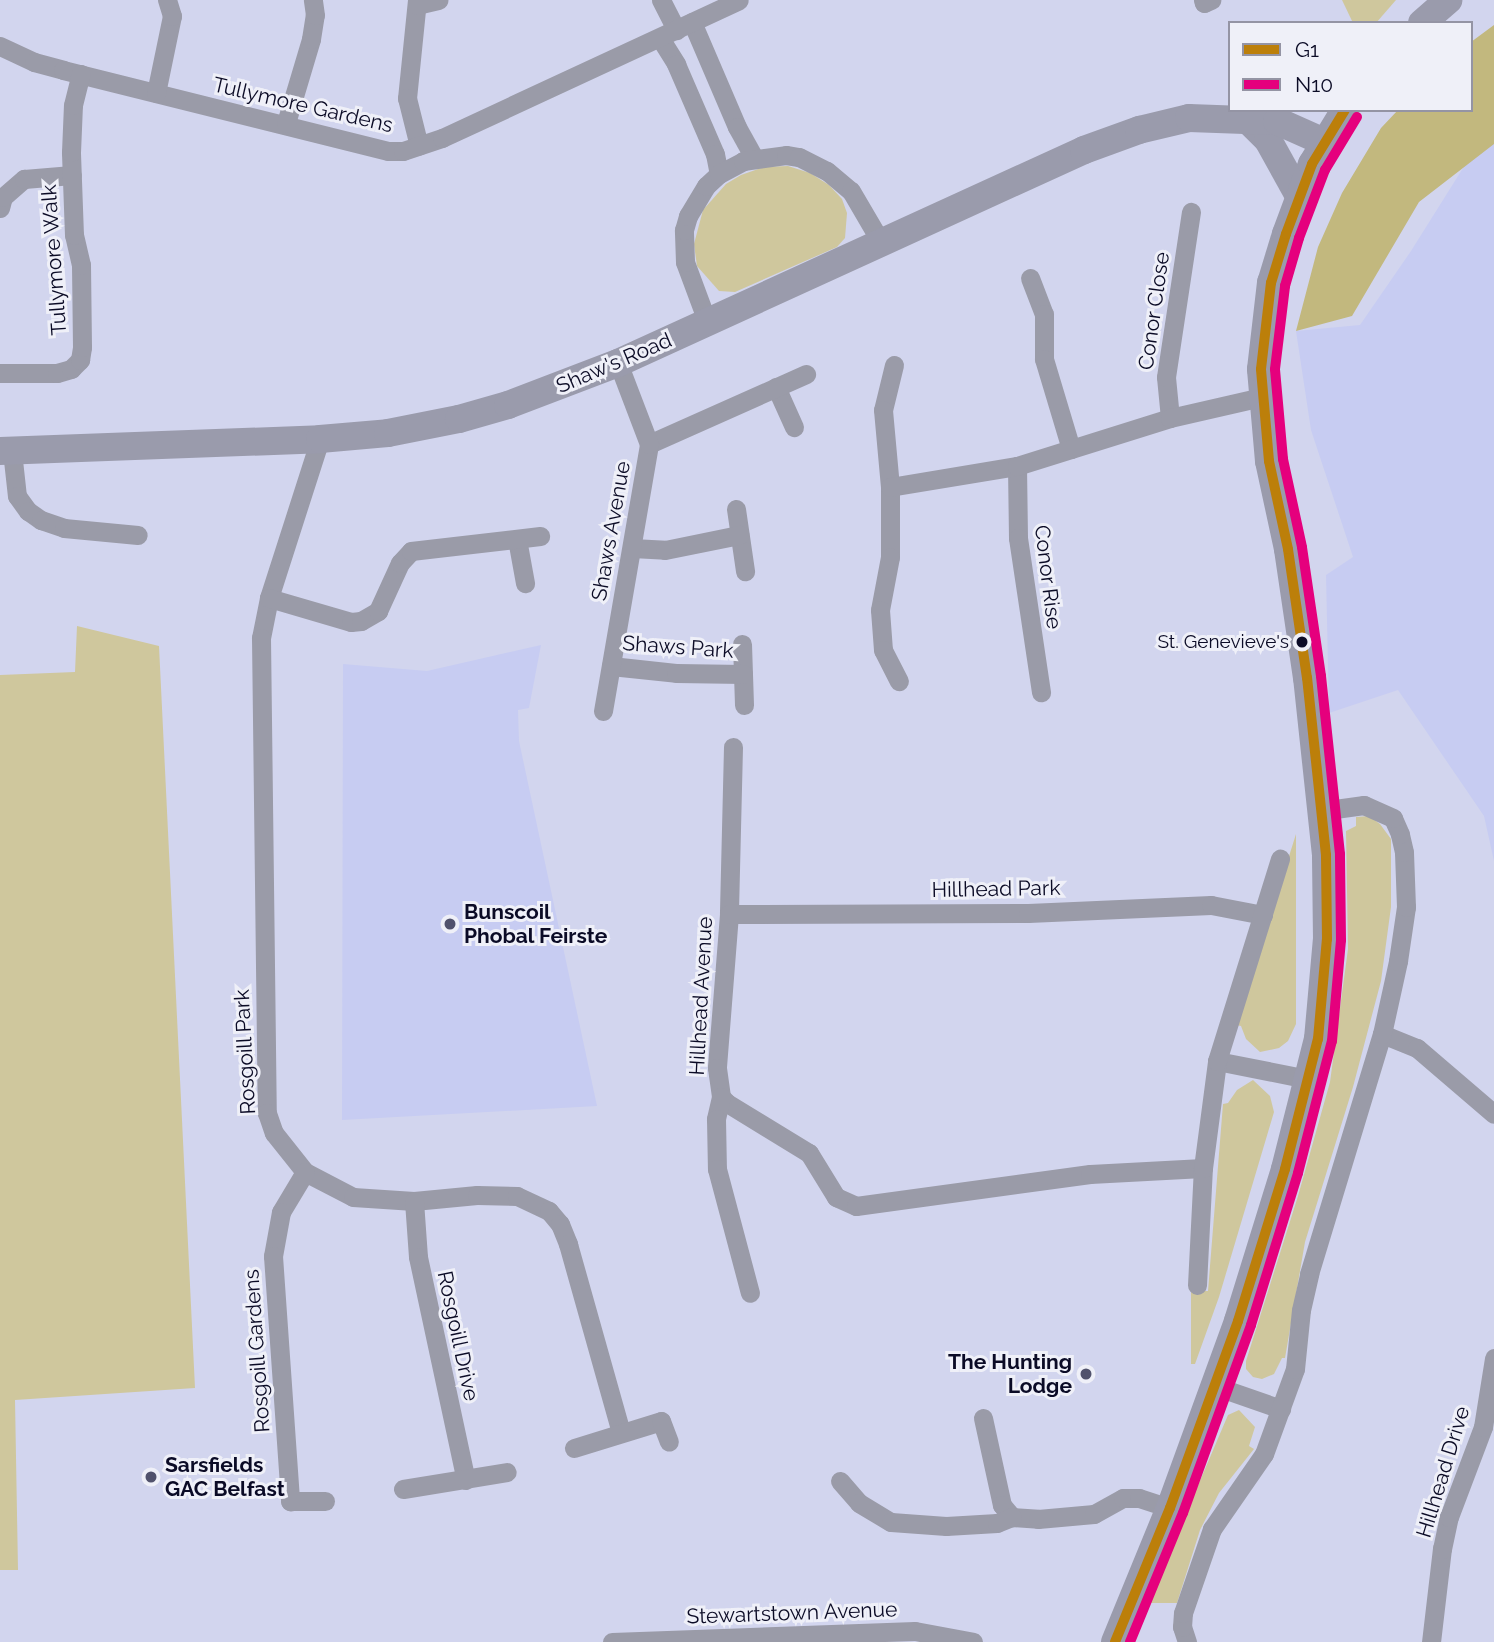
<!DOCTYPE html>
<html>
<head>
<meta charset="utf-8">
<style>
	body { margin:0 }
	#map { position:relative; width:1494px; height:1642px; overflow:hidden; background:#d2d5ee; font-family:Raleway,sans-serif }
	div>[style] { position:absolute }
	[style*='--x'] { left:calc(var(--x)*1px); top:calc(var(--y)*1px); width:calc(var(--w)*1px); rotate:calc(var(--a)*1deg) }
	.built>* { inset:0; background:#c7ccf2 }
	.green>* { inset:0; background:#cfc79d }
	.forest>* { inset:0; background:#c2b87e }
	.street>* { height:19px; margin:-9.5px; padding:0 9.5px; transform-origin:9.5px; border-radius:9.5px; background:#9a9ba8 }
	.secondary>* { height:28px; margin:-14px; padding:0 14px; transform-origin:14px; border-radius:14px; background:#9a9bac }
	.bus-1>* { height:10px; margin:-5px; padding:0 5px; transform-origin:5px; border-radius:5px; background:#bc7f0a }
	.bus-2>* { height:10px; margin:-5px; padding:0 5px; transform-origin:5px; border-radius:5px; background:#e5007d }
	.dots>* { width:19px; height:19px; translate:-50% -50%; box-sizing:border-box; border:4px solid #eff0f8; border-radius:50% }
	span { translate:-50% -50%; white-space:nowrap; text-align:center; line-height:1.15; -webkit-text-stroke:6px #eff0f8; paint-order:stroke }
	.bus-label { font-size:19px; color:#0b0b26 }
	.right { translate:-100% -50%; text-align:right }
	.street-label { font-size:21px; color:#0b0b26 }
	.poi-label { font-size:21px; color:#0b0b26; font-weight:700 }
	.left { translate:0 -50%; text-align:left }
	.legend { position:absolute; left:1228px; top:21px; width:245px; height:91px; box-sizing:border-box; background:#eff0f8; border:2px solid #9494a4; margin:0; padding:9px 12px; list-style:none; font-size:21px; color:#0b0b26 }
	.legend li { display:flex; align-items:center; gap:14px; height:35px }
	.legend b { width:35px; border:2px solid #9494a4 }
</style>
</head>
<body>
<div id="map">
	<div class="built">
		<i style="clip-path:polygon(1494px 137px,1494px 861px,1484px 816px,1398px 690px,1329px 713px,1326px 575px,1353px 557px,1311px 430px,1296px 331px,1360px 325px,1411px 251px,1475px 149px)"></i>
		<i style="clip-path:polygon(541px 645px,529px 708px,518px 710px,519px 741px,597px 1106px,342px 1120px,343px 664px,427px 671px)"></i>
	</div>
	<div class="green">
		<i style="clip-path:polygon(1342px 0,1396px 0,1376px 23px,1353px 23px)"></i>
		<i style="clip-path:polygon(788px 166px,810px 173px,829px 185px,842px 199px,847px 213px,845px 238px,837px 247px,735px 292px,719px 291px,697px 266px,694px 244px,703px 210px,726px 184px,741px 175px,764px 167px)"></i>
		<i style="clip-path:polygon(77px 626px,159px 646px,195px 1388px,15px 1400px,18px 1570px,0 1570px,0 675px,75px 672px)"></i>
		<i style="clip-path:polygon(1369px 816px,1380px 824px,1391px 839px,1391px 907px,1381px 981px,1353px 1087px,1305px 1242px,1285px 1358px,1282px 1358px,1274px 1374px,1262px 1379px,1253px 1377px,1246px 1369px,1246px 1361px,1298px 1196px,1330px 1082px,1348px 949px,1346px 831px,1356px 826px,1356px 817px)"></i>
		<i style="clip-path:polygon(1296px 834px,1296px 1024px,1288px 1041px,1279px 1048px,1260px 1052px,1246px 1039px,1241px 1026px,1236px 1025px)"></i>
		<i style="clip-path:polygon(1253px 1080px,1270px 1096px,1274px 1112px,1219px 1297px,1195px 1364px,1191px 1364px,1191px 1291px,1208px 1291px,1223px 1104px,1228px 1103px,1237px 1090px)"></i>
		<i style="clip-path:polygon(1239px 1410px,1255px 1427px,1249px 1446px,1254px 1449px,1219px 1493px,1200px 1530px,1177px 1603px,1148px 1603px,1228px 1415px)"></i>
	</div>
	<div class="forest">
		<i style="clip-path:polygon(1494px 25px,1494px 144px,1419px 202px,1352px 316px,1296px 331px,1318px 247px,1342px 193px,1381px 128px,1398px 110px,1471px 110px,1471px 42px)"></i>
	</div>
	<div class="street">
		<i style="--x:417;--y:0;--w:99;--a:95.8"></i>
		<i style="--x:407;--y:98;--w:49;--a:76"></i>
		<i style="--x:661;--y:0;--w:34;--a:63"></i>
		<i style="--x:1203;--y:0;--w:3;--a:72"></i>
		<i style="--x:1204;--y:3;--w:8;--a:-23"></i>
		<i style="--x:417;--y:5;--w:22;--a:-13"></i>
		<i style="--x:692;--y:22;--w:114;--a:66.8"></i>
		<i style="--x:737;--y:127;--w:35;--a:61"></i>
		<i style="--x:660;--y:38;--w:31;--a:58"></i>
		<i style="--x:676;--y:64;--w:98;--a:66.6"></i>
		<i style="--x:715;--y:154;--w:20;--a:79"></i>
		<i style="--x:0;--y:46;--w:38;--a:25"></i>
		<i style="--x:34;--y:62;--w:30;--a:15"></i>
		<i style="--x:63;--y:70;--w:335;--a:14"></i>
		<i style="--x:388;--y:151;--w:15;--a:0"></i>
		<i style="--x:403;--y:151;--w:41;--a:-18.4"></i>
		<i style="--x:442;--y:138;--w:327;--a:-24.9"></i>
		<i style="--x:156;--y:93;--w:79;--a:-78.3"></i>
		<i style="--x:172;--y:16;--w:17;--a:-107"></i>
		<i style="--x:286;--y:123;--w:88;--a:-73.4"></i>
		<i style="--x:311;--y:39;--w:24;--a:-81"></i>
		<i style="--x:315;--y:15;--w:15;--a:-98"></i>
		<i style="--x:0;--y:208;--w:11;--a:-75"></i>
		<i style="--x:3;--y:197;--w:28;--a:-41"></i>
		<i style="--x:24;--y:179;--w:48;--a:-4.8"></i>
		<i style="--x:1030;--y:278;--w:39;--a:69"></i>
		<i style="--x:1044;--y:314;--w:45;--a:90"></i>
		<i style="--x:1044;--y:359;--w:94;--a:73.3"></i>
		<i style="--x:708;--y:324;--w:66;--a:-110.4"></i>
		<i style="--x:685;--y:262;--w:32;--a:-92"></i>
		<i style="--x:684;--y:230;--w:15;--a:-74"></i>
		<i style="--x:688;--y:216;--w:35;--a:-59"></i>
		<i style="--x:706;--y:186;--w:18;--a:-43"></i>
		<i style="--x:719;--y:174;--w:27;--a:-28"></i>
		<i style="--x:743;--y:161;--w:43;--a:-7.9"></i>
		<i style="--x:786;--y:155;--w:13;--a:9"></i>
		<i style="--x:799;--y:157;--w:31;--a:27"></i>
		<i style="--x:827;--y:171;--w:31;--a:40"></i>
		<i style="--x:851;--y:191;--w:61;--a:59.7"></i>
		<i style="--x:894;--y:365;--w:46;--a:103.7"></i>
		<i style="--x:883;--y:410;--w:77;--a:84.8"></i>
		<i style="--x:890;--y:487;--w:70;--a:90"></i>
		<i style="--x:890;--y:557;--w:54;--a:100.7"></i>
		<i style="--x:880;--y:610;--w:40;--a:85.7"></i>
		<i style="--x:883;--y:650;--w:35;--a:63"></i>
		<i style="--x:0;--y:373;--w:57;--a:0"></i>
		<i style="--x:57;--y:373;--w:15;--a:-16"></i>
		<i style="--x:71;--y:369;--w:13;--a:-45"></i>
		<i style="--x:80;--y:360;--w:13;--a:-81"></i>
		<i style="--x:82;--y:347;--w:82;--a:-90.7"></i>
		<i style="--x:81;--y:265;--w:31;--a:-103"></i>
		<i style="--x:74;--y:235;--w:83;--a:-92.1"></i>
		<i style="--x:71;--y:152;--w:47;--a:-87.6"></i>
		<i style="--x:73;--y:105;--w:32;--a:-76"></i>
		<i style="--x:776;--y:387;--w:44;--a:65.8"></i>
		<i style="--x:1170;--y:418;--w:41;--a:-95.6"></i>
		<i style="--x:1166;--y:377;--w:167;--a:-81.4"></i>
		<i style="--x:320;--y:439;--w:167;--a:107.8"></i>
		<i style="--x:269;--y:598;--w:41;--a:101.3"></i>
		<i style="--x:261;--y:638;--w:475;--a:89.3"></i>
		<i style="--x:267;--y:1113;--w:21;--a:71"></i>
		<i style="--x:274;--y:1133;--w:50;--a:51.5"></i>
		<i style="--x:305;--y:1172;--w:54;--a:27.5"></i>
		<i style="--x:353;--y:1197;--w:61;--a:3.8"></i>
		<i style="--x:414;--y:1201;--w:63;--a:-5.4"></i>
		<i style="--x:477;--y:1195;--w:40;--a:1.4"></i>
		<i style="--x:517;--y:1196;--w:35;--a:25"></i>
		<i style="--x:549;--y:1211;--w:17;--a:50"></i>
		<i style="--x:560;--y:1224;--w:22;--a:68"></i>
		<i style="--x:568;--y:1244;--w:196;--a:74.3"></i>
		<i style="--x:649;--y:444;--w:172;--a:-24"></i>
		<i style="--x:12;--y:451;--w:45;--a:83.7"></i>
		<i style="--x:17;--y:496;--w:19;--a:54"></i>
		<i style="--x:28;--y:511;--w:16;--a:35"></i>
		<i style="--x:41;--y:520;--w:24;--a:19"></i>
		<i style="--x:64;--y:528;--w:74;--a:5.4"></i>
		<i style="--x:1017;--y:466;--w:72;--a:89.2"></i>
		<i style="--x:1018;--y:538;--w:156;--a:81.5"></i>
		<i style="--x:890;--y:487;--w:129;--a:-9.4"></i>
		<i style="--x:1017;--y:466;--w:160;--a:-17.4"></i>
		<i style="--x:1170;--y:418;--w:94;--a:-12.9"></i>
		<i style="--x:736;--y:509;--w:63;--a:81.7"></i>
		<i style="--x:517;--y:539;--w:45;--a:79.7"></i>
		<i style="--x:632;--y:548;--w:33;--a:3"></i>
		<i style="--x:665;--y:550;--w:76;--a:-11.5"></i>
		<i style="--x:269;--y:598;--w:85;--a:16.3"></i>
		<i style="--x:351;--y:622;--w:10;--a:-6"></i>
		<i style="--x:361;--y:621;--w:20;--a:-30"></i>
		<i style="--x:378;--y:611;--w:53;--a:-65.4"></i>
		<i style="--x:400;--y:563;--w:16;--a:-47"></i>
		<i style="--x:411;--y:551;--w:130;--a:-6.6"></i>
		<i style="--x:742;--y:644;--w:61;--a:88.1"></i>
		<i style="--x:611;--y:666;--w:65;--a:6.1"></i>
		<i style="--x:676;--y:673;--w:67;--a:0.9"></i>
		<i style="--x:603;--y:711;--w:271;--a:-80.2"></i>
		<i style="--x:649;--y:444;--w:87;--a:-110.9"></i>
		<i style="--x:733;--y:747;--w:167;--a:91.4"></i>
		<i style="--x:729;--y:914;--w:154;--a:94.5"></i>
		<i style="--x:717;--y:1068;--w:29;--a:82"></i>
		<i style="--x:721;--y:1097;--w:8;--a:45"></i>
		<i style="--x:727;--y:1103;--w:96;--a:31.4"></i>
		<i style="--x:809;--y:1153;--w:52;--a:58.5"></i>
		<i style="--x:836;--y:1197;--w:22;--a:24"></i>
		<i style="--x:856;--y:1206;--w:236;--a:-7.8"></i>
		<i style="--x:1090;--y:1174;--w:113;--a:-3"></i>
		<i style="--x:729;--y:914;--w:299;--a:-0.2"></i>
		<i style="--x:1028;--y:913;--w:183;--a:-2.5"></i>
		<i style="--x:1211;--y:905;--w:53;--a:10.9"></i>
		<i style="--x:1382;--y:1034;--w:38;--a:22"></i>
		<i style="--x:1417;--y:1048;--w:101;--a:40.6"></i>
		<i style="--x:1217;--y:1061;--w:93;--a:11.2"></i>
		<i style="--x:721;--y:1097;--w:23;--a:103"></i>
		<i style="--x:716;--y:1119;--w:50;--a:88.9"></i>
		<i style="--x:717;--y:1169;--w:128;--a:75.1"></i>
		<i style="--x:305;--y:1172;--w:47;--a:121"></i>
		<i style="--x:281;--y:1212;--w:45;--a:100.3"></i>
		<i style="--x:273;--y:1256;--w:246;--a:86"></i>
		<i style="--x:290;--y:1501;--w:35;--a:0"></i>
		<i style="--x:414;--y:1201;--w:56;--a:85.9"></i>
		<i style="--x:418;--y:1257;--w:228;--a:77.9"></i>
		<i style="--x:1197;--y:1285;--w:117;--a:-87.1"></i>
		<i style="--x:1203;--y:1168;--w:108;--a:-82.5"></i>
		<i style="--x:1217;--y:1061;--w:212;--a:-72.7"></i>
		<i style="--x:1215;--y:1386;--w:70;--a:19.2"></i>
		<i style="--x:983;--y:1418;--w:89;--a:77.7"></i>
		<i style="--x:1002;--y:1505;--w:16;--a:50"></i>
		<i style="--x:1012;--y:1517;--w:26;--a:4"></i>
		<i style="--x:1038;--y:1519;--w:56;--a:-5.1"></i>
		<i style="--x:1094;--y:1514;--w:33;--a:-29"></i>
		<i style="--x:1123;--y:1498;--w:16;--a:0"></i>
		<i style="--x:1139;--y:1498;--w:33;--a:18"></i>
		<i style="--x:574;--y:1448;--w:91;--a:-17.2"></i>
		<i style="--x:661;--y:1421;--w:22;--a:69"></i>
		<i style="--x:840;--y:1481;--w:29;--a:49"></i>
		<i style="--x:859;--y:1503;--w:37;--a:31"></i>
		<i style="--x:891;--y:1522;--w:55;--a:4.2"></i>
		<i style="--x:946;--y:1526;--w:51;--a:-3.4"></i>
		<i style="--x:997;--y:1523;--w:16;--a:-22"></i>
		<i style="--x:403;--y:1489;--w:105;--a:-9.3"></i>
		<i style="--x:612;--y:1642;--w:303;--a:-2.1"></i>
		<i style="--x:915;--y:1631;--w:59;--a:10.7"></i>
		<i style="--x:1187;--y:1642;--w:16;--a:-108"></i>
		<i style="--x:1182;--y:1627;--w:14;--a:-86"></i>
		<i style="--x:1183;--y:1613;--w:89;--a:-71"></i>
		<i style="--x:1212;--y:1529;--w:91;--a:-55.3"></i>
		<i style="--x:1264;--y:1454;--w:90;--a:-70"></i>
		<i style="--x:1295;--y:1369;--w:59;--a:-84.2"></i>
		<i style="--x:1301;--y:1310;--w:37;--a:-77"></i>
		<i style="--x:1309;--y:1274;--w:251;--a:-73.1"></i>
		<i style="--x:1382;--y:1034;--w:75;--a:-77.6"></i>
		<i style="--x:1398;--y:961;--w:55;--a:-81.6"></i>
		<i style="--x:1406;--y:907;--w:55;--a:-92.1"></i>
		<i style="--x:1404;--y:852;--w:18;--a:-103"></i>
		<i style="--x:1400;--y:834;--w:17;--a:-114"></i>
		<i style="--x:1393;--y:818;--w:32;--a:-156"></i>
		<i style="--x:1364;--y:805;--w:44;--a:172.2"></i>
		<i style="--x:1431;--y:1642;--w:94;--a:-83.3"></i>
		<i style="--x:1442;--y:1549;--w:33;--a:-78"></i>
		<i style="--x:1449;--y:1517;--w:96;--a:-69.3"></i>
		<i style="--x:1483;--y:1427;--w:70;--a:-80.9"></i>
	</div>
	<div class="secondary">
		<i style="--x:1422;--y:23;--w:35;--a:-41"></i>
		<i style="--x:1250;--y:122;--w:25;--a:45"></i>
		<i style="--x:1268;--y:140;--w:64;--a:61"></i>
		<i style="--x:0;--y:451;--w:320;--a:-2.1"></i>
		<i style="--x:320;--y:439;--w:68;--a:-5"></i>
		<i style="--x:388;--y:433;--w:72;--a:-11.2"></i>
		<i style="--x:459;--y:419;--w:51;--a:-15.9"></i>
		<i style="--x:508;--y:405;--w:118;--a:-20.9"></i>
		<i style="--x:618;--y:363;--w:512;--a:-24.56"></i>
		<i style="--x:1084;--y:150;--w:59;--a:-20"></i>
		<i style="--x:1139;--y:130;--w:51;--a:-13.5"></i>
		<i style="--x:1189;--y:118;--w:88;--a:2"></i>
		<i style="--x:1277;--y:121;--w:51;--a:24.1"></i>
		<i style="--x:1115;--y:1642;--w:145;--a:-67.7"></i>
		<i style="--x:1170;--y:1508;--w:199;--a:-70"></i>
		<i style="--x:1238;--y:1321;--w:159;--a:-72.8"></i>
		<i style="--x:1285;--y:1169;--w:134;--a:-75.8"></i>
		<i style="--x:1318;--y:1039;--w:100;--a:-84.9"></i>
		<i style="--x:1327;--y:939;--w:84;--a:-90.7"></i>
		<i style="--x:1326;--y:855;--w:178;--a:-96.1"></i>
		<i style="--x:1307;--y:678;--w:130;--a:-98.4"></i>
		<i style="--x:1288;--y:549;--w:90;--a:-102.2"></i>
		<i style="--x:1269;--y:461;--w:92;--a:-95"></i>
		<i style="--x:1261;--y:369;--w:87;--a:-83.4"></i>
		<i style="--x:1271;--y:283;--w:51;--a:-73"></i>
		<i style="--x:1286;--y:234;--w:75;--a:-69.6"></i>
		<i style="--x:1312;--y:164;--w:63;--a:-58.6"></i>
	</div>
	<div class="bus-1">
		<i style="--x:1115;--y:1642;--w:145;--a:-67.7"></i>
		<i style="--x:1170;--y:1508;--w:199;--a:-70"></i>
		<i style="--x:1238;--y:1321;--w:159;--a:-72.8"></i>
		<i style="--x:1285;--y:1169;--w:134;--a:-75.8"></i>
		<i style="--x:1318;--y:1039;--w:100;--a:-84.9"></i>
		<i style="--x:1327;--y:939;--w:84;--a:-90.7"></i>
		<i style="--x:1326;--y:855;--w:178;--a:-96.1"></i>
		<i style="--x:1307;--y:678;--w:130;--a:-98.4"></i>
		<i style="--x:1288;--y:549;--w:90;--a:-102.2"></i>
		<i style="--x:1269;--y:461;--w:92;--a:-95"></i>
		<i style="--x:1261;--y:369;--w:87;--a:-83.4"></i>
		<i style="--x:1271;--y:283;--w:51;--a:-73"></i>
		<i style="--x:1286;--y:234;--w:75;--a:-69.6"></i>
		<i style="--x:1312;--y:164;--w:63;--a:-58.6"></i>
	</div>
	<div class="bus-2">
		<i style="--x:1130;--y:1642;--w:139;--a:-67.7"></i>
		<i style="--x:1183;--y:1513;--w:200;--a:-70.1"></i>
		<i style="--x:1251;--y:1325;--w:159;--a:-72.8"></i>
		<i style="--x:1298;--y:1173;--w:136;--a:-75.6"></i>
		<i style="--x:1332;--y:1041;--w:101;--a:-84.9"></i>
		<i style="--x:1341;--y:940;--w:86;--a:-90.7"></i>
		<i style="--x:1340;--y:854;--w:179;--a:-96.1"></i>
		<i style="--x:1321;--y:676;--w:130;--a:-98.4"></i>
		<i style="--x:1302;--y:547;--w:90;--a:-102.2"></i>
		<i style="--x:1283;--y:459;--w:90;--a:-95.1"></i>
		<i style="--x:1275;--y:369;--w:84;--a:-83.1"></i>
		<i style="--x:1285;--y:286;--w:50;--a:-73.7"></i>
		<i style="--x:1299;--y:238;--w:73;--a:-69.1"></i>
		<i style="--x:1325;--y:170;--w:62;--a:-58.9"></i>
	</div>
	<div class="dots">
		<i style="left:1302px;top:642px;background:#0b0b26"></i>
		<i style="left:450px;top:924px;background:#51526c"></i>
		<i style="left:1086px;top:1374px;background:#51526c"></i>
		<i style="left:151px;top:1477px;background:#51526c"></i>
	</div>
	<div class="bus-label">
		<span class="right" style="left:1289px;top:642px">St. Genevieve's</span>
	</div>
	<div class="street-label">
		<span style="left:303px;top:105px;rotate:13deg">Tullymore Gardens</span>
		<span style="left:54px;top:260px;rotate:-94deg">Tullymore Walk</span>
		<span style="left:1154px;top:311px;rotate:-82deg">Conor Close</span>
		<span style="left:614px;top:363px;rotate:-23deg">Shaw's Road</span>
		<span style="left:611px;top:531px;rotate:-80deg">Shaws Avenue</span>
		<span style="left:1048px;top:577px;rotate:83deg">Conor Rise</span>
		<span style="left:678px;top:647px;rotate:4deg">Shaws Park</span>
		<span style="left:996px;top:889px;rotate:-1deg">Hillhead Park</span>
		<span style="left:701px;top:996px;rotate:-87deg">Hillhead Avenue</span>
		<span style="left:245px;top:1052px;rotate:-93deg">Rosgoill Park</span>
		<span style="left:458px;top:1336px;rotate:78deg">Rosgoill Drive</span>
		<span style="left:257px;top:1351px;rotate:-94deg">Rosgoill Gardens</span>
		<span style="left:1443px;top:1472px;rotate:-73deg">Hillhead Drive</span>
		<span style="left:792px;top:1613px;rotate:-2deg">Stewartstown Avenue</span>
	</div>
	<div class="poi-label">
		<span class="left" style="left:464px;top:924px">Bunscoil<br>Phobal Feirste</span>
		<span class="right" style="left:1072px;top:1374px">The Hunting<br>Lodge</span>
		<span class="left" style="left:165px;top:1477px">Sarsfields<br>GAC Belfast</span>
	</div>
	<ul class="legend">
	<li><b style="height:9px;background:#bc7f0a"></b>G1</li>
	<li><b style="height:9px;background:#e5007d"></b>N10</li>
	</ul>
</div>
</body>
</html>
